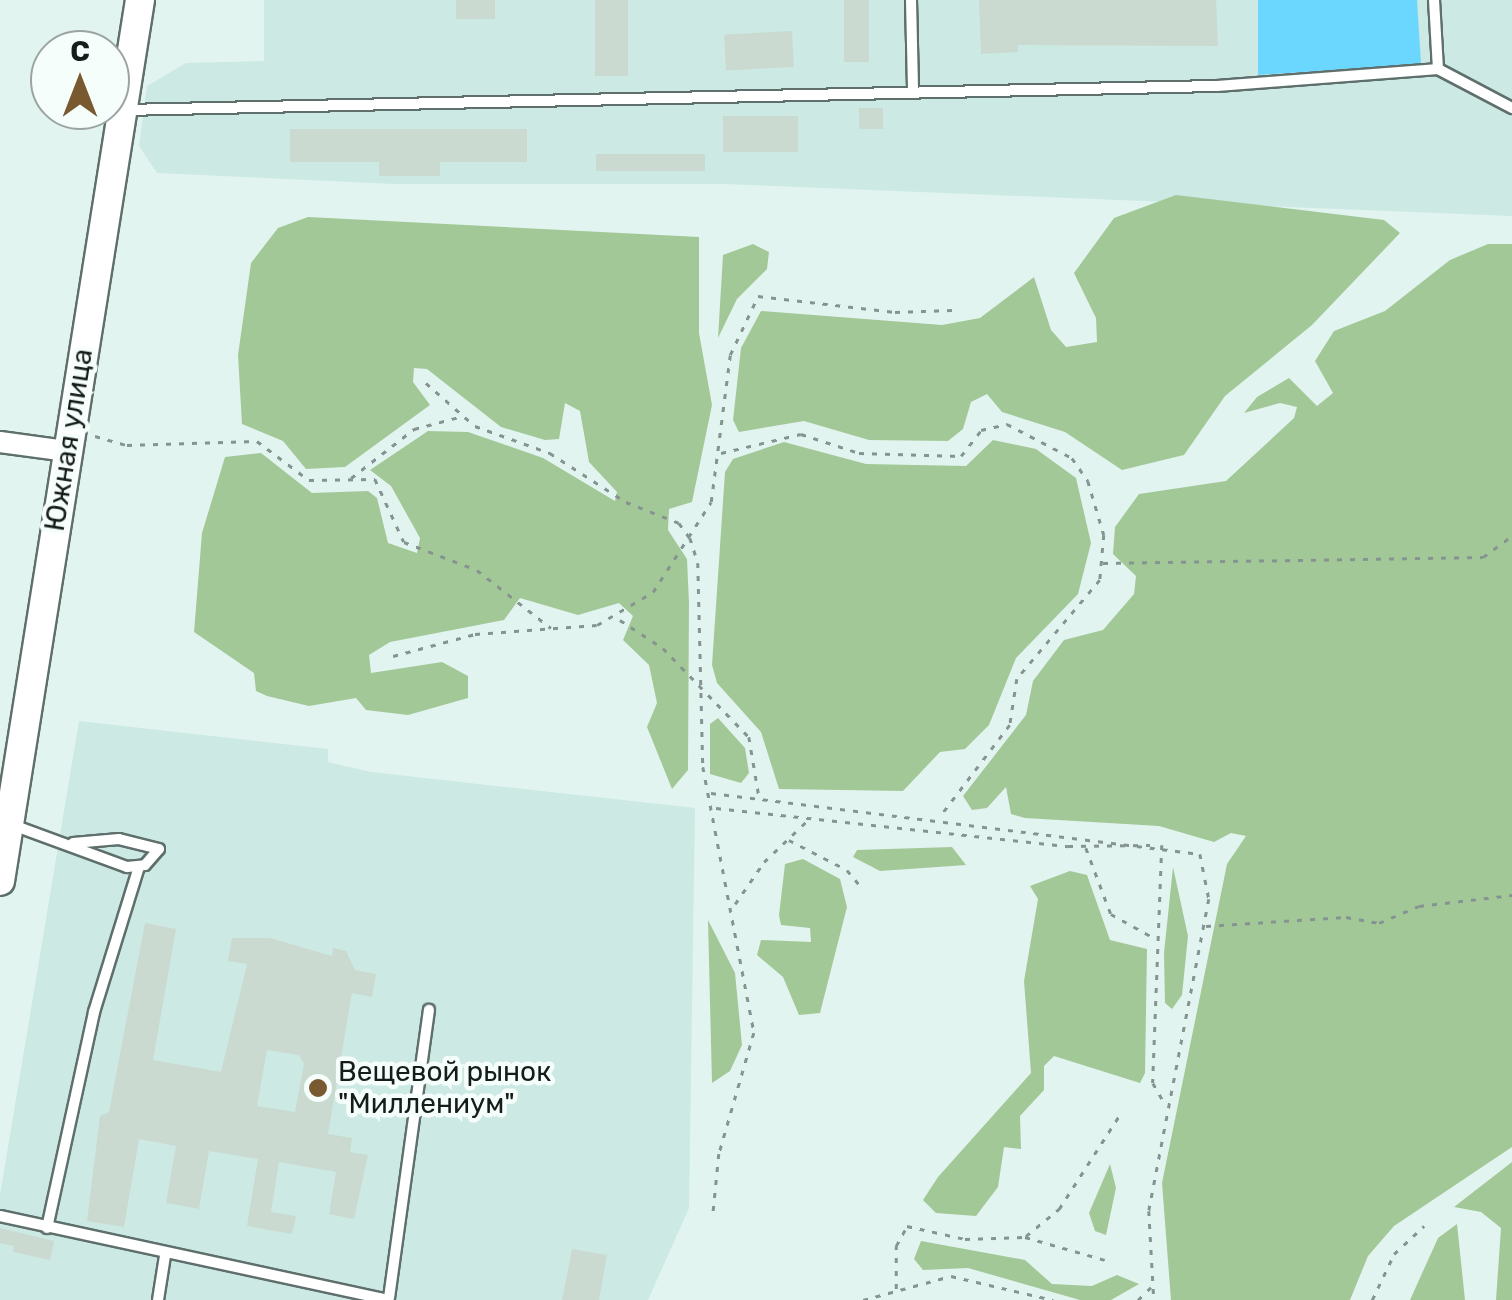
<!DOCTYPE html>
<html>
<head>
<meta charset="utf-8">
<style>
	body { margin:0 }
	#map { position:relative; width:1512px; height:1300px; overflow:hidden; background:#e1f4f0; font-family:Rubik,sans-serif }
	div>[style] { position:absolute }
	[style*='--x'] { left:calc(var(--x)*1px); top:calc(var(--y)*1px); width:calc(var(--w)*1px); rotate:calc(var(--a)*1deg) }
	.built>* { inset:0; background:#cce9e3 }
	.green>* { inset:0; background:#a3c897 }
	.water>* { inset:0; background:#6bd7ff }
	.building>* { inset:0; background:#cadad0; transform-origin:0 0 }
	.path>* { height:2.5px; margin-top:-1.25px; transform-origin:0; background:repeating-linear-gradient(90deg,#869491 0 5px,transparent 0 13px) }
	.roads { filter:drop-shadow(2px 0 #5e6f6c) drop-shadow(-2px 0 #5e6f6c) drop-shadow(0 2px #5e6f6c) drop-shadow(0 -2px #5e6f6c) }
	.lane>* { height:10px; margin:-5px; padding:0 5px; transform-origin:5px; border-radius:5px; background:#fff }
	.street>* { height:20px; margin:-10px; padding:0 10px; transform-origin:10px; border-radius:10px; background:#fff }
	.secondary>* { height:28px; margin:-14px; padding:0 14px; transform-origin:14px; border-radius:14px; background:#fff }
	.dots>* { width:28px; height:28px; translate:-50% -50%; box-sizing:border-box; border:5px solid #f6fefc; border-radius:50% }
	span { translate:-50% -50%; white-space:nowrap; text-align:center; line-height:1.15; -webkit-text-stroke:9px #f6fefc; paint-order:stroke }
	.street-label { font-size:28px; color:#151c1a }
	.poi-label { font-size:28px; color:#151c1a }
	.left { translate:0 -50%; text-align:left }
	.north { position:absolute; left:30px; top:30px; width:100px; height:100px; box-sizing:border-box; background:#f6fefc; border:2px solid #9ca4a2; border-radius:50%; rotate:0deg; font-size:28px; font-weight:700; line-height:40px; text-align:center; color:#151c1a }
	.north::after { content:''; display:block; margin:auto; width:35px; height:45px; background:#79592f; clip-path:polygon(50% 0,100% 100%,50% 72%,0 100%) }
</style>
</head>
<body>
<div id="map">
	<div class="built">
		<i style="clip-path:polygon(264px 0,1512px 0,1512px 216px,724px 184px,394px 184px,157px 173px,139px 146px,147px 86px,186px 63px,264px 61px)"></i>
		<i style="clip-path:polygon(79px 721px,328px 749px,328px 762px,371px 772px,695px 808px,689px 1208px,648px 1300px,0 1300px,0 1195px)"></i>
	</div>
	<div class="green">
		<i style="clip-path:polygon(1176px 195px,1384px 220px,1400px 233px,1312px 325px,1225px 396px,1184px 455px,1122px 470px,1065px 432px,1002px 412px,987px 394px,971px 402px,963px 429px,948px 441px,869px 440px,804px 421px,739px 432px,733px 420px,741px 348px,761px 311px,942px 325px,980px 318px,1034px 277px,1051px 330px,1066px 347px,1097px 342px,1096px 318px,1074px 273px,1114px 218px)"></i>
		<i style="clip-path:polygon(308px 217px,699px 237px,699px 333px,712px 405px,692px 502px,669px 509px,668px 530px,687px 559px,689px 603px,688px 770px,672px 789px,647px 727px,657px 703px,649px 665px,623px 640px,633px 616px,619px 603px,578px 615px,520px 598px,504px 620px,390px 642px,369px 655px,371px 673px,442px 662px,468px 676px,468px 698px,408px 715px,366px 710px,356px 698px,309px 706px,267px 696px,256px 691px,254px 673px,194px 632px,202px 533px,225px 457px,261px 453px,312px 493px,368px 491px,377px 498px,388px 543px,417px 553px,420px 538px,391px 486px,370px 470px,428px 431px,468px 432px,543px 458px,615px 501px,617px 492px,589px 462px,580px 411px,565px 403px,559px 439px,545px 440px,501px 427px,427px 369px,414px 368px,413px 382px,430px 405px,345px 467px,306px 469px,283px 441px,242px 424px,238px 355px,251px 263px,278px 228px)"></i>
		<i style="clip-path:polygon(753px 244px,769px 252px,767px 269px,737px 299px,718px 338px,723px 255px)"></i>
		<i style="clip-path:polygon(1488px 244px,1512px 244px,1512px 1147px,1394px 1226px,1368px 1256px,1350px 1300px,1171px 1300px,1162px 1183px,1227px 864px,1246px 836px,1231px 833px,1214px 842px,1159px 826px,1025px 818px,1011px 814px,1006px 787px,987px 808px,972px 810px,963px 796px,1026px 715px,1033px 681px,1064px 640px,1103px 630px,1134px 594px,1136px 576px,1113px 554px,1115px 527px,1139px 494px,1226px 481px,1294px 418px,1297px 407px,1280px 403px,1244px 413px,1257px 397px,1289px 378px,1317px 406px,1333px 393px,1315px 361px,1334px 331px,1385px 311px,1450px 260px)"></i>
		<i style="clip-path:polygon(993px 440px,1036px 449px,1076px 478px,1091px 543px,1078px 594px,1016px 658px,989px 725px,965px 749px,940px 752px,903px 791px,779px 789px,761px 732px,717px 683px,712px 665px,725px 472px,733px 459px,784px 442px,866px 464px,966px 466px)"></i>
		<i style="clip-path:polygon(718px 718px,745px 748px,749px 773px,741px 783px,710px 774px,710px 724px)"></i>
		<i style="clip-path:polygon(952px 847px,966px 865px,880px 871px,853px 857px,857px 850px)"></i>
		<i style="clip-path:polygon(803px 859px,840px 879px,847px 907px,820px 1013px,799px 1015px,783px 977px,757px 955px,761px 940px,811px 942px,810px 928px,781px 925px,779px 915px,785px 864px)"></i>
		<i style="clip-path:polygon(1173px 867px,1188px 936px,1182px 995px,1172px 1009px,1165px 1003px,1164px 953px)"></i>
		<i style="clip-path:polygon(1070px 871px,1087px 875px,1110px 940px,1147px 949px,1145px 1073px,1140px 1083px,1054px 1056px,1044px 1066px,1044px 1090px,1020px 1116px,1021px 1149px,1004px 1147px,998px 1187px,976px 1216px,936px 1213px,923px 1200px,938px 1177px,1031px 1073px,1024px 981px,1038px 899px,1030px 886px)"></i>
		<i style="clip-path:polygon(708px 920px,735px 973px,742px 1045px,730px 1071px,712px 1083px)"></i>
		<i style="clip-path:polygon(1512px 1162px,1512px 1300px,1496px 1300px,1501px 1228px,1481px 1212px,1454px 1207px)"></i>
		<i style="clip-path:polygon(1110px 1164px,1116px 1188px,1106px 1235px,1095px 1231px,1089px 1213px)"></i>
		<i style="clip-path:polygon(1457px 1224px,1465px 1300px,1410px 1300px,1438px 1238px)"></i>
		<i style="clip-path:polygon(921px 1241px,1025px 1260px,1052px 1284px,1092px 1286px,1117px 1275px,1139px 1284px,1111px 1300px,1080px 1300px,968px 1268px,923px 1270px,914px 1259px)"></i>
	</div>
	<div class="water">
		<i style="clip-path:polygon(1258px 0,1417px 0,1421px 64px,1258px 75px)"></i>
	</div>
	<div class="building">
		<i style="left:456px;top:0;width:39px;height:19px"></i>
		<i style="left:595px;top:0;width:33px;height:76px"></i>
		<i style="left:844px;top:0;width:25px;height:62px"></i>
		<i style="clip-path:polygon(979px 0,1216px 0,1218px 46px,1018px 45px,1018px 52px,981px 54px)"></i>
		<i style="left:792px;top:31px;width:36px;height:68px;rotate:87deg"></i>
		<i style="left:859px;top:108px;width:24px;height:21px"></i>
		<i style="left:798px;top:116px;width:36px;height:75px;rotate:90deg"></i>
		<i style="clip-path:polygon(290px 129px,527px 129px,527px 162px,440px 162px,440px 176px,379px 176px,379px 162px,290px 162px)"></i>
		<i style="left:705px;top:154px;width:17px;height:109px;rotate:90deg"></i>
		<i style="clip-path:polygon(evenodd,145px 923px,176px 929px,153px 1060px,221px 1072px,247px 964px,228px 961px,232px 938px,270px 938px,332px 956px,333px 948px,346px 951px,355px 970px,376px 974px,372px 997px,352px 993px,328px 1134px,352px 1138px,350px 1152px,368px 1155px,354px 1219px,329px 1214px,336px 1172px,279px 1162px,271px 1212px,296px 1216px,292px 1234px,247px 1226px,258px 1159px,209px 1151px,199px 1209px,166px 1203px,176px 1146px,139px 1139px,124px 1227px,87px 1221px,100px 1116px,109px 1112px,145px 923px,267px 1050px,299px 1055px,304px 1064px,295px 1112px,257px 1106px,267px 1050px)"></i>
		<i style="clip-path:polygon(0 1228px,54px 1241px,50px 1260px,13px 1252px,14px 1246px,0 1243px)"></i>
		<i style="clip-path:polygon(572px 1249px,607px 1255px,599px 1300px,562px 1300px)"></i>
	</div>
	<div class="path">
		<i style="--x:426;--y:383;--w:65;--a:41.3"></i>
		<i style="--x:475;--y:426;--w:80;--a:19.8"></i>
		<i style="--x:550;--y:453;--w:90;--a:32.8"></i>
		<i style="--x:626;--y:502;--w:57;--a:21.6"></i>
		<i style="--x:679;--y:523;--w:19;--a:54"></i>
		<i style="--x:690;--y:538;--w:26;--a:72"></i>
		<i style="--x:698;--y:563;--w:204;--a:88.6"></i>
		<i style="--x:703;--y:767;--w:271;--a:79.1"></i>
		<i style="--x:754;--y:1033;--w:126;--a:106.1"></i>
		<i style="--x:719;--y:1154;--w:61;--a:95.6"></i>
		<i style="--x:95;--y:436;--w:33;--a:16"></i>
		<i style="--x:127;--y:445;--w:130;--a:-1.8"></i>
		<i style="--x:257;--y:441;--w:65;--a:36.9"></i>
		<i style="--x:309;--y:480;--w:66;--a:-0.9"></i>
		<i style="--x:375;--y:479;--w:69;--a:65.3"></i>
		<i style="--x:404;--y:542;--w:78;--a:21"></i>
		<i style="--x:477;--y:570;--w:94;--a:38.1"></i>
		<i style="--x:721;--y:453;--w:82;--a:-13.4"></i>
		<i style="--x:801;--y:434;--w:61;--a:18.1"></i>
		<i style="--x:859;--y:453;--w:102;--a:1.7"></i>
		<i style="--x:961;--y:456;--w:33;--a:-52"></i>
		<i style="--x:981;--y:430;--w:27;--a:-13"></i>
		<i style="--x:1007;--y:424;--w:73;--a:27.6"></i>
		<i style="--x:1072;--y:458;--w:28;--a:55"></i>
		<i style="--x:1088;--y:481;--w:56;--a:73.5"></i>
		<i style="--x:1104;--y:535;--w:45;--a:95.1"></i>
		<i style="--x:1100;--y:580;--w:129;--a:130"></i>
		<i style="--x:1017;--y:679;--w:47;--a:98.7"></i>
		<i style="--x:1010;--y:725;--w:116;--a:127.3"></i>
		<i style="--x:351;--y:478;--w:80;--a:-37.9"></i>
		<i style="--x:414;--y:429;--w:47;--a:-14.9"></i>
		<i style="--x:1103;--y:563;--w:380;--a:-0.9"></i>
		<i style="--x:1483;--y:557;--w:36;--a:-36"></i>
		<i style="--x:620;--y:620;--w:51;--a:33.1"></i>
		<i style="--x:663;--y:648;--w:124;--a:46"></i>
		<i style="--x:749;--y:737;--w:60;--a:80.4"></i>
		<i style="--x:393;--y:656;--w:85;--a:-15"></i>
		<i style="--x:475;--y:634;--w:122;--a:-4.2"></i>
		<i style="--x:597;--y:625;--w:65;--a:-30.5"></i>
		<i style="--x:653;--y:592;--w:107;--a:-57.2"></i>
		<i style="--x:711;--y:502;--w:148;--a:-82.6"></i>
		<i style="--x:730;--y:355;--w:65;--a:-64.6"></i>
		<i style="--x:758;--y:296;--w:138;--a:6.7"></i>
		<i style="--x:895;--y:312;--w:57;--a:-2"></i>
		<i style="--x:711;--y:793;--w:493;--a:7.1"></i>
		<i style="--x:1200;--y:854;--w:46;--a:78.7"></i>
		<i style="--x:1209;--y:899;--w:318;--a:100.9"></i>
		<i style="--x:1149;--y:1211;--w:89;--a:86.8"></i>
		<i style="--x:716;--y:808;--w:354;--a:6.2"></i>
		<i style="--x:1068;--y:846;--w:82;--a:-0.7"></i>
		<i style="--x:789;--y:840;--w:65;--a:27.3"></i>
		<i style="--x:847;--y:870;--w:23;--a:50"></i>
		<i style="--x:1162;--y:845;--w:238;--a:92.2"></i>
		<i style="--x:1153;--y:1083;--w:24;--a:60"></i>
		<i style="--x:1086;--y:848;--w:71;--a:69.3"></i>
		<i style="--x:1111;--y:914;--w:51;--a:29.1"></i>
		<i style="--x:735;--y:904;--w:51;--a:-55.4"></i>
		<i style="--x:764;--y:862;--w:61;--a:-43.7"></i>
		<i style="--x:1206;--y:926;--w:140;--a:-3.7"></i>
		<i style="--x:1346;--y:917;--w:34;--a:10"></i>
		<i style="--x:1379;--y:923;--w:43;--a:-23"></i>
		<i style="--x:1419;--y:906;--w:94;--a:-6.7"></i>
		<i style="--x:1026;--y:1236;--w:43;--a:-39.3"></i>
		<i style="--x:1059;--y:1209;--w:111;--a:-57.2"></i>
		<i style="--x:896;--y:1289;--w:43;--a:-90"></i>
		<i style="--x:896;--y:1246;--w:23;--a:-61"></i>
		<i style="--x:907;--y:1226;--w:59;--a:12.6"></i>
		<i style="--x:965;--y:1239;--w:60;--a:-1.9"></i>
		<i style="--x:1025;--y:1237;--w:83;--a:16"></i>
		<i style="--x:863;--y:1300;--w:91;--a:-15.3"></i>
		<i style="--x:951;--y:1276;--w:105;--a:13.2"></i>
		<i style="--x:1138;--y:1300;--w:18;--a:-45"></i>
		<i style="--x:1372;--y:1300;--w:51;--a:-64.4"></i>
		<i style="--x:1394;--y:1254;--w:41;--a:-43"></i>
	</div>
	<div class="roads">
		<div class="lane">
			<i style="--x:911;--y:0;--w:91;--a:88.7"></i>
			<i style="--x:1434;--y:0;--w:69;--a:86.7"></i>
			<i style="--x:124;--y:110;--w:1093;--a:-1.26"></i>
			<i style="--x:1217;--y:86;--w:222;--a:-4.4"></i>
			<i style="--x:1438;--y:69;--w:84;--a:27.8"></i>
			<i style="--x:10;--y:824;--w:125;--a:20.2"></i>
			<i style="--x:127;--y:867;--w:18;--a:-6"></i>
			<i style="--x:145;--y:865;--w:21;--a:-49"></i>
			<i style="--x:159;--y:849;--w:41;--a:-166"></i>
			<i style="--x:119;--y:839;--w:46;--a:175"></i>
			<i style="--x:0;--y:1216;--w:397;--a:12.2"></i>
			<i style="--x:47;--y:1228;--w:221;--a:-77.7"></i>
			<i style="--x:94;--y:1012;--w:152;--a:-72.8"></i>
			<i style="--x:389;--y:1298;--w:291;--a:-82.1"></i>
			<i style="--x:158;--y:1300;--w:45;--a:-81"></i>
		</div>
		<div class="street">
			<i style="--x:0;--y:442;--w:68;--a:7.7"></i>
		</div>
		<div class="secondary">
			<i style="--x:0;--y:881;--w:892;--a:-80.97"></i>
		</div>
	</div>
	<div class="dots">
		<i style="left:318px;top:1088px;background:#79592f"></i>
	</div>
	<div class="street-label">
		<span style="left:69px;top:440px;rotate:-81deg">Южная улица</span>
	</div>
	<div class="poi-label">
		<span class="left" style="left:338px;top:1088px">Вещевой рынок<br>"Миллениум"</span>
	</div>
	<div class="north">С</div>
</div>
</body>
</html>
